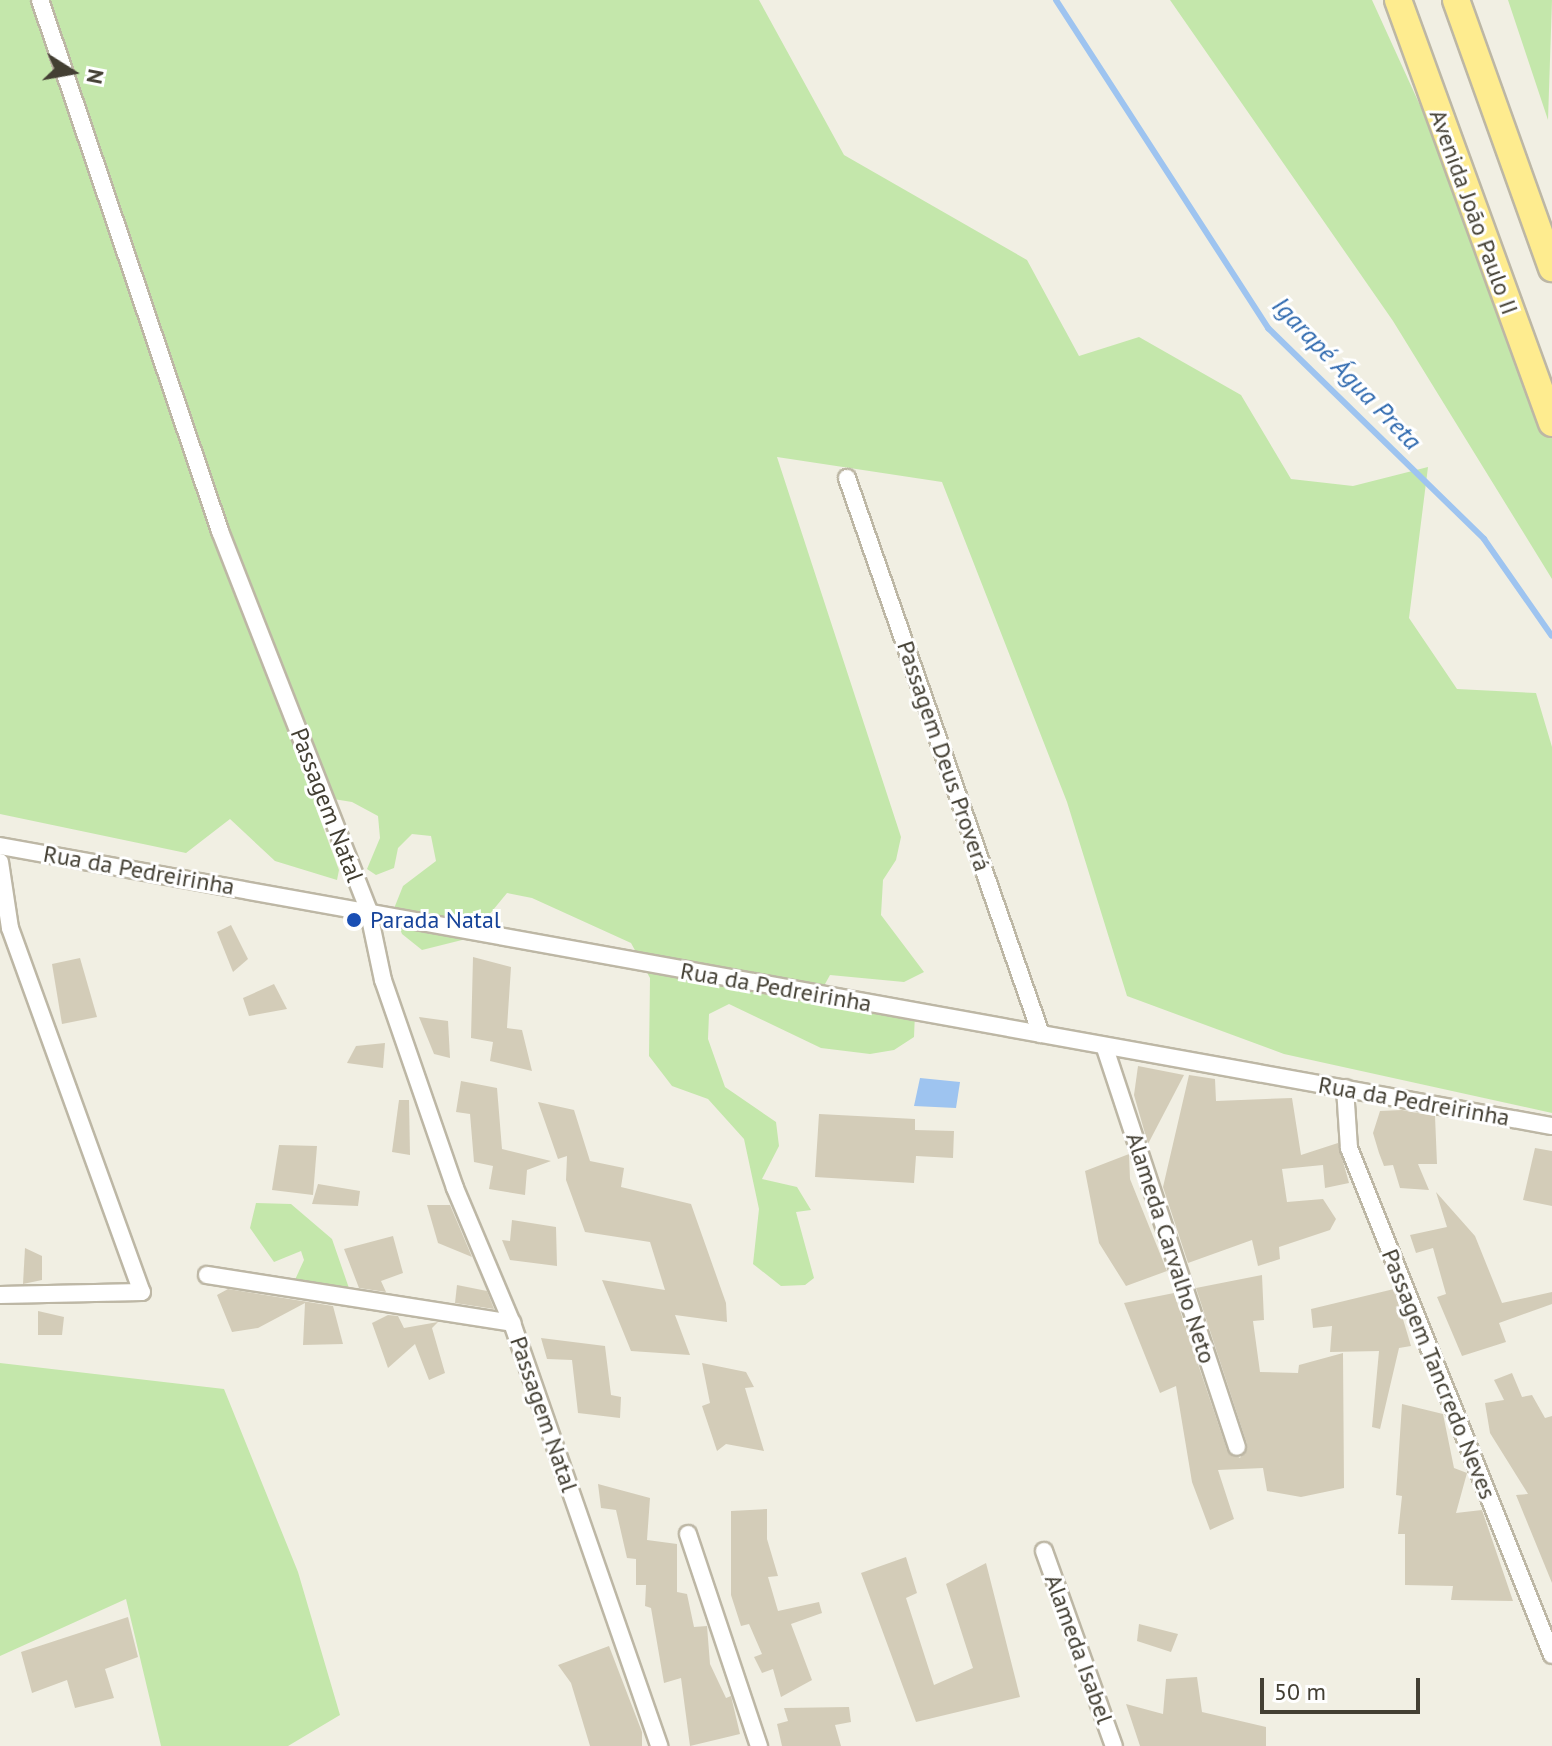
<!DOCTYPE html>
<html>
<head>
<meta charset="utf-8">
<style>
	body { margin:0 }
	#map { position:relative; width:1552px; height:1746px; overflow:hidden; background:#f1efe3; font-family:"PT Sans",sans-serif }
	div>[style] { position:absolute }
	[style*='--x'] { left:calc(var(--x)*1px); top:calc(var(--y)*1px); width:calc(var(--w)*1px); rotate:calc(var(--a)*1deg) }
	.green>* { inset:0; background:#c4e7ab }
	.water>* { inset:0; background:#9ec4f0 }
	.stream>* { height:6px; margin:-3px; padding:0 3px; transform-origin:3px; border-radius:3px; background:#9ec4f0 }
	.building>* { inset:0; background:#d3ccb8 }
	.roads { filter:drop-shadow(2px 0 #bdb7a5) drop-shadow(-2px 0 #bdb7a5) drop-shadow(0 2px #bdb7a5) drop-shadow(0 -2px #bdb7a5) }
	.street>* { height:16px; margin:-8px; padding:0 8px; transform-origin:8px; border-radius:8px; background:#fff }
	.primary>* { height:26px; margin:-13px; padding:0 13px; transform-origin:13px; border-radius:13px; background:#feec8f }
	.dots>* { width:22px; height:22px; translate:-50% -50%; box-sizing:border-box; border:4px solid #fff; border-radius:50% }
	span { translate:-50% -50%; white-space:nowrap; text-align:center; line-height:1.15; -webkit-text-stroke:6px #fff; paint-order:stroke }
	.street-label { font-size:24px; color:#433f33 }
	.transit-label { font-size:24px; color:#164399 }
	.left { translate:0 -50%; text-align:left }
	.water-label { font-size:26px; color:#2d68ae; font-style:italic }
	.north { position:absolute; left:32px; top:32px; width:80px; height:80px; -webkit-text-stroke:6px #fff; paint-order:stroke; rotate:101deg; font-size:22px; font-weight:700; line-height:32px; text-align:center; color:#433f33 }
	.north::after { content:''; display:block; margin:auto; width:28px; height:36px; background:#433f33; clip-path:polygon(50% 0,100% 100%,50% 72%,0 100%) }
	.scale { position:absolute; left:1260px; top:1678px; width:160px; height:36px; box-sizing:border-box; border:4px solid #433f33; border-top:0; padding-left:10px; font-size:24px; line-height:28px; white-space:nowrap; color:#433f33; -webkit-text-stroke:6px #fff; paint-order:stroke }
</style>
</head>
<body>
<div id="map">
	<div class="green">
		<i style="clip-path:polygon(0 0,759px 0,844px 155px,1027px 260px,1079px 356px,1139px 337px,1241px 395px,1291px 479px,1353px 486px,1428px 467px,1409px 618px,1457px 689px,1536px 693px,1552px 747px,1552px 1113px,1284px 1054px,1127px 996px,1067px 802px,942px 482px,777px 457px,901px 837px,896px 860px,883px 880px,881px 915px,924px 972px,904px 982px,830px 975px,825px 984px,830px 994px,915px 1013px,914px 1037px,894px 1050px,870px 1054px,821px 1048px,729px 1004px,709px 1014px,708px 1039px,725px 1087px,776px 1122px,779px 1146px,762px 1179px,797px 1187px,811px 1210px,796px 1212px,814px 1278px,805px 1285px,781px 1286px,753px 1264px,759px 1209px,744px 1139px,708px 1099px,672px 1086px,649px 1056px,650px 978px,631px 943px,532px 898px,507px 893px,470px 938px,422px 950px,402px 934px,393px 911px,403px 886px,436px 861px,431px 836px,412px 834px,398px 848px,394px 868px,376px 875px,367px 869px,380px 838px,378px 816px,352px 802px,321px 797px,314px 803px,339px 870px,337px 880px,275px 861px,230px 819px,186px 853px,0 814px)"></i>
		<i style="clip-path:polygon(1170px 0,1372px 0,1552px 395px,1552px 579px,1393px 321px)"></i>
		<i style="clip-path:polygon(1508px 0,1552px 0,1548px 120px)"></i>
		<i style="clip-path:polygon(256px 1203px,291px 1204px,332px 1239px,351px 1294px,294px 1282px,304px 1260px,301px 1251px,274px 1262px,250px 1228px)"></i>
		<i style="clip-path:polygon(0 1363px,224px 1389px,298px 1572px,340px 1715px,288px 1746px,161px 1746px,126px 1599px,0 1656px)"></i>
	</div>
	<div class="water">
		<i style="clip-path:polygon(920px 1078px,960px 1082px,956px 1108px,914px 1106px)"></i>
	</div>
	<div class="stream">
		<i style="--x:1056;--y:0;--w:391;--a:57.1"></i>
		<i style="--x:1268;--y:328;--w:302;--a:44.3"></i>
		<i style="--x:1484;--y:539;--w:118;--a:55"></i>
	</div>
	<div class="building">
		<i style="clip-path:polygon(231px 925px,248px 959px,233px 972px,217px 932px)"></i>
		<i style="clip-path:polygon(473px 957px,511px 967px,507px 1028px,522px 1030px,532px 1071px,490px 1061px,493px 1042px,471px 1038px)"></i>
		<i style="clip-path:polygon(80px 958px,97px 1017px,62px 1024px,52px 964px)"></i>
		<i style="clip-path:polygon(274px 984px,287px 1009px,249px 1016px,243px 998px)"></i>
		<i style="clip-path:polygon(419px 1017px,448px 1021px,450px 1058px,434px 1054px)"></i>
		<i style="clip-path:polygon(385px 1043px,383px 1068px,347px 1063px,356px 1046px)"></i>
		<i style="clip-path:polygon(1138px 1066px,1184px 1075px,1148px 1144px,1134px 1095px)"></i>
		<i style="clip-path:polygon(1189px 1075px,1215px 1079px,1216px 1101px,1292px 1098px,1301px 1155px,1338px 1143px,1349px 1183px,1325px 1188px,1323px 1165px,1282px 1169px,1287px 1202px,1323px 1199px,1336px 1219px,1330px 1230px,1279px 1247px,1280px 1259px,1258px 1266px,1252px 1240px,1188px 1263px,1163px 1187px)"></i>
		<i style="clip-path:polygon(461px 1081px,497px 1088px,502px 1149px,551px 1161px,527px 1170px,525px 1195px,489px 1189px,493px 1166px,474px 1162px,470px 1114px,456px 1112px)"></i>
		<i style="clip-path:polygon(399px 1100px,409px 1100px,410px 1155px,392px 1152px)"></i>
		<i style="clip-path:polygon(538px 1102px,574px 1110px,590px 1161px,624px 1168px,621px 1187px,691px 1204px,726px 1303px,727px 1322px,675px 1315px,690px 1355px,631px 1351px,602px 1280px,665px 1290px,650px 1242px,585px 1232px,566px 1180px,567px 1156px,558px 1159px)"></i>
		<i style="clip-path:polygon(1402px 1110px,1435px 1116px,1437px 1164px,1418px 1164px,1429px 1190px,1400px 1188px,1393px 1165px,1384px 1166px,1379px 1153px,1373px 1133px,1380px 1111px)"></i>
		<i style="clip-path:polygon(819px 1114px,915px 1119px,915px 1130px,954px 1131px,953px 1158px,916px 1156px,914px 1183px,815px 1177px)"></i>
		<i style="clip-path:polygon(279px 1145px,317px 1146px,313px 1195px,272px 1190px)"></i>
		<i style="clip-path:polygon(1535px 1148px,1552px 1151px,1552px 1206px,1523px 1200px)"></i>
		<i style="clip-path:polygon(1129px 1154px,1130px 1179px,1167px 1271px,1126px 1286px,1099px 1243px,1085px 1171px)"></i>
		<i style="clip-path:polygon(318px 1184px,360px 1191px,358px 1206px,312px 1204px)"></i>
		<i style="clip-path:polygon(1436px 1192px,1475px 1236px,1502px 1303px,1552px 1292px,1552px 1304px,1499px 1323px,1506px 1342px,1462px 1356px,1437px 1297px,1446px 1294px,1433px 1248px,1416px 1253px,1410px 1235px,1447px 1227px)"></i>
		<i style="clip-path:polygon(427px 1205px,450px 1205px,472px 1257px,438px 1243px)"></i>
		<i style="clip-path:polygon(512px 1220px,556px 1227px,557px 1266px,510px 1260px,502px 1240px,510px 1241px)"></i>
		<i style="clip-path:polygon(393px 1236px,403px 1273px,381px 1281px,386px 1292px,359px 1288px,344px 1249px)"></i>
		<i style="clip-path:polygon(25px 1248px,42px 1256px,42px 1280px,23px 1284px)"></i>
		<i style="clip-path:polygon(1262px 1275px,1264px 1320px,1253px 1321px,1260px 1372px,1298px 1373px,1299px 1365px,1343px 1353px,1344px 1488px,1301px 1497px,1267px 1491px,1263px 1468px,1218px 1470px,1234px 1519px,1210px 1530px,1192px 1482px,1176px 1386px,1160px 1393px,1124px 1303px,1174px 1293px,1227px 1450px,1240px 1458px,1247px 1444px,1196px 1288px)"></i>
		<i style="clip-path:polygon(457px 1285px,487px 1291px,494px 1309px,455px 1303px)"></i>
		<i style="clip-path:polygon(228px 1289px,333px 1306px,343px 1344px,303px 1345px,305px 1303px,258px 1328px,232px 1332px,217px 1295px)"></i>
		<i style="clip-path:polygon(1394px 1289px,1411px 1346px,1399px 1348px,1380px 1429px,1372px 1427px,1379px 1351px,1330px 1352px,1332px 1326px,1313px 1328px,1311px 1309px)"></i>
		<i style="clip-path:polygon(38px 1311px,64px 1317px,62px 1335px,38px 1335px)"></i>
		<i style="clip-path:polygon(388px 1315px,398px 1316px,404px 1328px,438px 1322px,432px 1328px,445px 1373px,429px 1380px,415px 1344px,388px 1368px,372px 1323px)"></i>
		<i style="clip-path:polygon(541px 1338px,605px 1346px,611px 1395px,621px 1397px,620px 1418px,578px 1413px,572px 1360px,547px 1359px)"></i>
		<i style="clip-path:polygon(702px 1363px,746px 1372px,754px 1387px,745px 1388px,764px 1451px,726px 1444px,717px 1451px,702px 1406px,710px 1403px)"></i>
		<i style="clip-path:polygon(1512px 1373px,1522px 1397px,1532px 1395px,1545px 1418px,1552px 1416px,1552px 1583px,1516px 1495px,1528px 1494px,1490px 1433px,1485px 1403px,1504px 1400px,1494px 1380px)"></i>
		<i style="clip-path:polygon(1402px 1404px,1443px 1414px,1454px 1468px,1467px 1473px,1456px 1513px,1482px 1510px,1513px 1601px,1451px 1600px,1453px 1586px,1405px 1585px,1405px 1534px,1398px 1534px,1402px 1496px,1396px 1495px)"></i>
		<i style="clip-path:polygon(598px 1484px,650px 1498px,647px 1540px,677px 1544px,677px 1592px,687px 1594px,694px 1627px,707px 1626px,710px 1664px,726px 1698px,731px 1696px,740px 1734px,690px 1746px,681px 1678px,664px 1683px,651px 1608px,645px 1606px,646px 1585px,636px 1585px,636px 1559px,627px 1558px,616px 1510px,601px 1508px)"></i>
		<i style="clip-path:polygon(767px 1509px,767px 1539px,778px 1576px,768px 1577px,778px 1611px,819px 1602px,822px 1613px,791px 1624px,812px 1680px,781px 1697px,773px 1669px,762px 1673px,754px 1657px,762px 1654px,749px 1624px,741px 1626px,731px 1595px,731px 1511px)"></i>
		<i style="clip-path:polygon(906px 1557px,917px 1593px,906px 1598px,934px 1685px,973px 1668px,946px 1584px,986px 1563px,1020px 1697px,916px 1722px,861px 1573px)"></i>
		<i style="clip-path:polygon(128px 1617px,138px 1657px,105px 1669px,114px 1698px,75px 1708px,67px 1680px,32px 1693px,21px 1652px)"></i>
		<i style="clip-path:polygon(1139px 1624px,1178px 1634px,1171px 1652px,1137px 1641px)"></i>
		<i style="clip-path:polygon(609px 1646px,642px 1732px,642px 1746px,590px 1746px,571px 1683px,558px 1665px)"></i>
		<i style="clip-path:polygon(1197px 1677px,1202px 1712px,1266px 1727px,1266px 1746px,1140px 1746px,1126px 1704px,1163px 1714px,1166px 1679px)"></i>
		<i style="clip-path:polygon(849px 1707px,851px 1722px,835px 1725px,841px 1746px,782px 1746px,777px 1724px,788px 1721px,784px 1708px)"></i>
	</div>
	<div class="roads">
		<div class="street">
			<i style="--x:40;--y:0;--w:561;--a:71.27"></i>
			<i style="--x:220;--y:531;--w:406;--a:68.6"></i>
			<i style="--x:368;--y:909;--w:73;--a:78.1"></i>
			<i style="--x:383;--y:980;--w:220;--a:70.9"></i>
			<i style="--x:455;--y:1188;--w:147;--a:67.1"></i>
			<i style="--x:512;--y:1323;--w:448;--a:70.8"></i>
			<i style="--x:847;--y:478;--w:589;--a:70.77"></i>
			<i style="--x:0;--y:846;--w:1577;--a:10.23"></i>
			<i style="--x:0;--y:862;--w:67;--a:81.4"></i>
			<i style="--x:10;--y:928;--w:387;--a:70.1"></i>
			<i style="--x:142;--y:1292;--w:142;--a:178.8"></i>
			<i style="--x:1105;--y:1048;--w:420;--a:71.7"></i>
			<i style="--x:1345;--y:1088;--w:60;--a:86.2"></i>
			<i style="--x:1349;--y:1148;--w:546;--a:68.18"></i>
			<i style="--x:207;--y:1275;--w:309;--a:8.9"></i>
			<i style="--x:688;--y:1534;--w:224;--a:71.5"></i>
			<i style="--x:1044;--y:1551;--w:207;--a:70.3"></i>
		</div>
		<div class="primary">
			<i style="--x:1398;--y:0;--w:450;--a:70"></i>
			<i style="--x:1456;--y:0;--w:285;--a:70.3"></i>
		</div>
	</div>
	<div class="dots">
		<i style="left:354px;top:920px;background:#1a4fb4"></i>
	</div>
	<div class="street-label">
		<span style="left:1474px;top:212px;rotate:70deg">Avenida João Paulo II</span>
		<span style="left:944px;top:756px;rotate:71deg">Passagem Deus Proverá</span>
		<span style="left:327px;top:805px;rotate:69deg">Passagem Natal</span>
		<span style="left:139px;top:870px;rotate:10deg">Rua da Pedreirinha</span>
		<span style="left:776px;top:987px;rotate:10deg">Rua da Pedreirinha</span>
		<span style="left:1414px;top:1101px;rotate:10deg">Rua da Pedreirinha</span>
		<span style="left:1171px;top:1248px;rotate:72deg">Alameda Carvalho Neto</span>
		<span style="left:1439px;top:1374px;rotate:68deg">Passagem Tancredo Neves</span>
		<span style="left:544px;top:1414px;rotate:71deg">Passagem Natal</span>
		<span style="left:1079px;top:1649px;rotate:70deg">Alameda Isabel</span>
	</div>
	<div class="transit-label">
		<span class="left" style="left:370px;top:920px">Parada Natal</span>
	</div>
	<div class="water-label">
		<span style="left:1347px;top:373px;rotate:46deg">Igarapé Água Preta</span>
	</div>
	<div class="north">N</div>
	<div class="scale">50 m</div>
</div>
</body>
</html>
